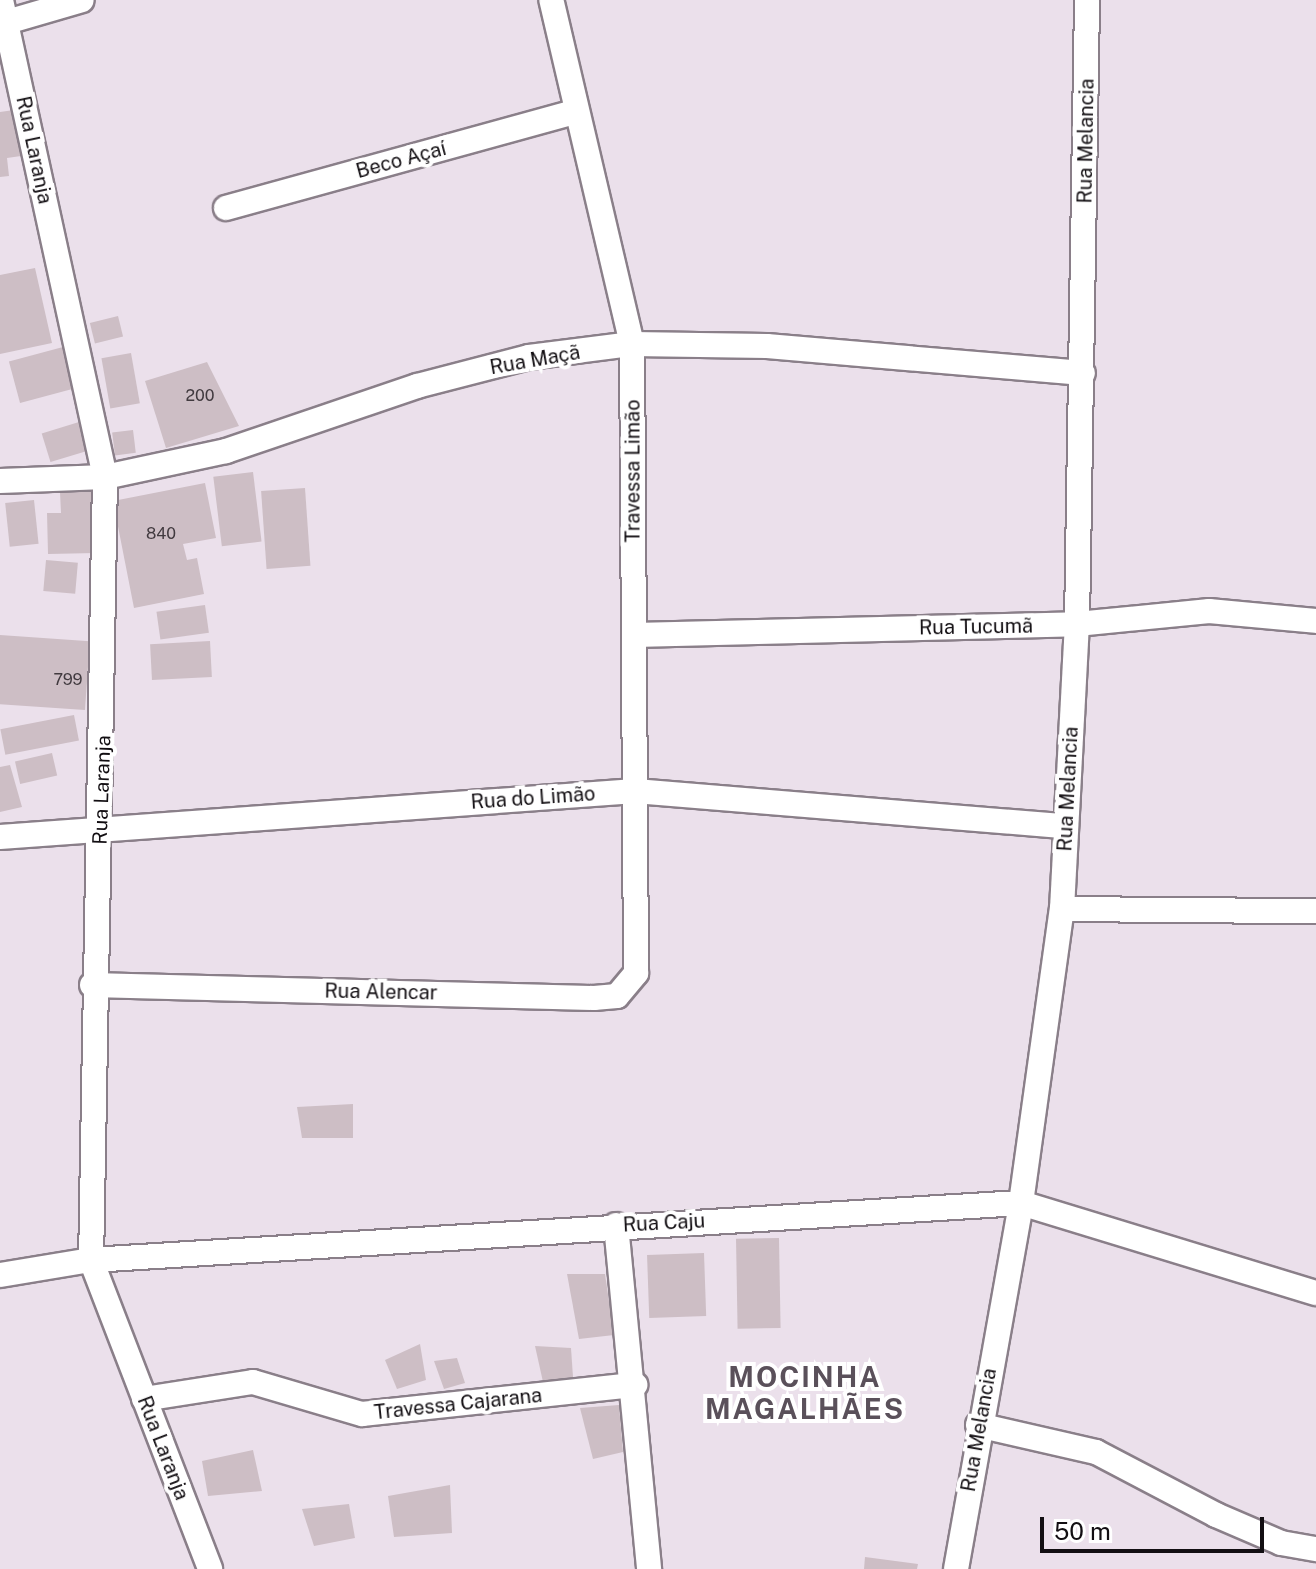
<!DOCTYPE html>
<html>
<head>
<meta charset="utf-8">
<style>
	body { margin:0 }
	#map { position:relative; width:1316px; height:1569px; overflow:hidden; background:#ebe0eb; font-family:"Public Sans",sans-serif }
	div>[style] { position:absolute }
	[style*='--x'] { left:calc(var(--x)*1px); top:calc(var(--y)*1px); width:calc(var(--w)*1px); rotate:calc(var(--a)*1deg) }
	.building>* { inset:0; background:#cdbec5; transform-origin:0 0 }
	.roads { filter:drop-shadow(2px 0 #8a7f89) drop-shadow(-2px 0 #8a7f89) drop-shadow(0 2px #8a7f89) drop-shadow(0 -2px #8a7f89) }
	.minor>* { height:24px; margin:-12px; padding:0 12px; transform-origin:12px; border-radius:12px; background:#fff }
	span { translate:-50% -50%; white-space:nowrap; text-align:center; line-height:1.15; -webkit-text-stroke:8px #fff; paint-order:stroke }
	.number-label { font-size:16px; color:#413a3f }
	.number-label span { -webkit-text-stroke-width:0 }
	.street-label { font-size:20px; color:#120e12 }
	.district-label { font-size:28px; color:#5a505a; font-weight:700; letter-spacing:2px }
	.scale { position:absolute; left:1040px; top:1517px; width:224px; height:36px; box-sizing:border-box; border:4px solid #120e12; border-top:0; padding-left:10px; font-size:24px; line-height:28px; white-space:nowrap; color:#120e12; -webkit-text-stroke:6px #fff; paint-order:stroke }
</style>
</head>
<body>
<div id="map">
	<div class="building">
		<i style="clip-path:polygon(21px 109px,28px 155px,7px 158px,9px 176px,0 177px,0 112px)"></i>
		<i style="clip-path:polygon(35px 268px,52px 343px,0 354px,0 275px)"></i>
		<i style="left:118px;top:316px;width:21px;height:29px;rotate:76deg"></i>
		<i style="left:63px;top:347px;width:43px;height:56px;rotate:75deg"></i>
		<i style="left:131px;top:353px;width:51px;height:30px;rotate:80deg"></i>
		<i style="clip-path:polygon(207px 362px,239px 426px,166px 448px,145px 381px)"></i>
		<i style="left:79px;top:422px;width:30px;height:39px;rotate:73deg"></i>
		<i style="left:133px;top:430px;width:23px;height:21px;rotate:83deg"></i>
		<i style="left:253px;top:472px;width:70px;height:40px;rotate:83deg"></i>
		<i style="clip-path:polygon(205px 483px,216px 538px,183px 544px,187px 560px,197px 558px,204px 594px,134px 608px,113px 501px)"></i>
		<i style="left:305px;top:488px;width:78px;height:44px;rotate:86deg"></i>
		<i style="clip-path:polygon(94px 491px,96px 553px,48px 554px,47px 513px,61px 513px,60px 492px)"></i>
		<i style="left:34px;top:500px;width:44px;height:29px;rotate:84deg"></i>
		<i style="left:46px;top:560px;width:32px;height:31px;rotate:5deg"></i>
		<i style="left:205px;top:605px;width:28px;height:49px;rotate:82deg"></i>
		<i style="left:0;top:635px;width:90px;height:69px;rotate:4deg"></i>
		<i style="left:210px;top:641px;width:36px;height:60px;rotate:87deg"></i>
		<i style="left:74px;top:715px;width:26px;height:75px;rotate:79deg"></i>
		<i style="left:52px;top:753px;width:23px;height:38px;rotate:77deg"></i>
		<i style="clip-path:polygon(10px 765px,22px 807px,0 812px,0 767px)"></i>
		<i style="clip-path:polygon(353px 1104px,353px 1138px,302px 1138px,297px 1107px)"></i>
		<i style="left:779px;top:1238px;width:90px;height:43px;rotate:89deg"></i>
		<i style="left:704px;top:1253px;width:63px;height:57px;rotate:88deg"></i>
		<i style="clip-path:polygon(567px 1274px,605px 1274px,614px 1335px,579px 1339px)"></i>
		<i style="clip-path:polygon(420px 1344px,426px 1380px,397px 1389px,385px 1360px)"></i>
		<i style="clip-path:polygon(535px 1346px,571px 1348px,573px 1377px,543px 1382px)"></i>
		<i style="clip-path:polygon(457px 1358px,465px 1383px,444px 1389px,434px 1361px)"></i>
		<i style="clip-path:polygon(619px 1405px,623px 1452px,593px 1459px,580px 1408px)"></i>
		<i style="clip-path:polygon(253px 1450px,262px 1491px,208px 1496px,202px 1461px)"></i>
		<i style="clip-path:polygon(450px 1485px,452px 1533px,394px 1537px,388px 1496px)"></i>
		<i style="clip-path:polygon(349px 1504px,355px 1538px,314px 1546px,302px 1509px)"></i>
		<i style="clip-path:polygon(865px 1557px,918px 1564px,917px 1569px,864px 1569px)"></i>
	</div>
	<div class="roads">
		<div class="minor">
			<i style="--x:1;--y:0;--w:488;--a:77.7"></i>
			<i style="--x:105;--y:477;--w:783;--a:91.02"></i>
			<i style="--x:91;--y:1260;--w:331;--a:68.9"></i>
			<i style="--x:0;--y:24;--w:85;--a:-16.3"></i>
			<i style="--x:226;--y:208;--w:362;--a:-15.4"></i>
			<i style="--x:0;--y:481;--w:105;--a:-2.2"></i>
			<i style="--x:105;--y:477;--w:124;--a:-12.1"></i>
			<i style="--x:226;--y:451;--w:202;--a:-18.8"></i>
			<i style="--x:417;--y:386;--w:116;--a:-14.5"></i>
			<i style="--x:529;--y:357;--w:104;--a:-7.2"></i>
			<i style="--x:632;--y:344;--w:135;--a:0.8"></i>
			<i style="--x:767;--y:346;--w:317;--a:4.9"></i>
			<i style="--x:634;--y:635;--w:443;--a:-1.4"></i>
			<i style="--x:1077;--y:624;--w:133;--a:-5.6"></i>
			<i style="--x:1209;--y:611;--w:107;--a:5.3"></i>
			<i style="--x:0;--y:837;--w:637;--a:-4.14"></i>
			<i style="--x:635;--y:791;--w:431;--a:4.7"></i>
			<i style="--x:1062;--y:909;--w:254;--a:0.5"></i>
			<i style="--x:92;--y:985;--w:502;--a:1.48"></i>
			<i style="--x:594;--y:998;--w:23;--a:-5"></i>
			<i style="--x:617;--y:996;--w:30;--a:-50"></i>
			<i style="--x:636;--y:973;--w:629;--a:-90.36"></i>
			<i style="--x:632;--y:344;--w:353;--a:-103.2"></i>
			<i style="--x:616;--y:1225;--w:346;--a:84.5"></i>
			<i style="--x:0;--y:1275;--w:92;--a:-9.4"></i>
			<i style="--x:91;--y:1260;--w:932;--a:-3.51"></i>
			<i style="--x:1021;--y:1203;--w:308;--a:17"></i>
			<i style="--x:144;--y:1399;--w:110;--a:-8.9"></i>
			<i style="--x:253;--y:1382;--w:114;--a:16.4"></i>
			<i style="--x:362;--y:1414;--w:275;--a:-6.1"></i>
			<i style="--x:978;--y:1425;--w:121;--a:12.9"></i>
			<i style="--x:1096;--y:1452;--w:136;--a:27.7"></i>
			<i style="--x:1216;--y:1515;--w:71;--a:23.3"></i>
			<i style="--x:1281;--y:1543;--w:36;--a:10"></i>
			<i style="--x:956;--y:1569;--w:372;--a:-79.9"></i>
			<i style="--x:1021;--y:1203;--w:297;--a:-82.1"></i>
			<i style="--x:1062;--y:909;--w:285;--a:-87"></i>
			<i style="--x:1077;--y:624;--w:624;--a:-89.08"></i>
		</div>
	</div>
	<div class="number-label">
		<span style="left:200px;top:396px">200</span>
		<span style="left:161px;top:534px">840</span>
		<span style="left:68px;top:680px">799</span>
	</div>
	<div class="street-label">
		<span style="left:1086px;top:141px;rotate:-89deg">Rua Melancia</span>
		<span style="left:34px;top:150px;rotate:78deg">Rua Laranja</span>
		<span style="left:401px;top:160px;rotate:-15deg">Beco Açaí</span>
		<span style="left:535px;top:360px;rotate:-10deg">Rua Maçã</span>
		<span style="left:633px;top:471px;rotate:-90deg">Travessa Limão</span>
		<span style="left:976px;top:627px;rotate:-1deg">Rua Tucumã</span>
		<span style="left:1068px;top:789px;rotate:-87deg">Rua Melancia</span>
		<span style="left:102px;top:790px;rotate:-88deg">Rua Laranja</span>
		<span style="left:533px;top:798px;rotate:-4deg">Rua do Limão</span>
		<span style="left:381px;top:992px;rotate:1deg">Rua Alencar</span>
		<span style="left:664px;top:1223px;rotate:-3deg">Rua Caju</span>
		<span style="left:458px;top:1404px;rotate:-6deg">Travessa Cajarana</span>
		<span style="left:979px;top:1430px;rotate:-80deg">Rua Melancia</span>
		<span style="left:163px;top:1448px;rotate:69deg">Rua Laranja</span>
	</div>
	<div class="district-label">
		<span style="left:805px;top:1393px">MOCINHA<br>MAGALHÃES</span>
	</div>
	<div class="scale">50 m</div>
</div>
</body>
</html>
